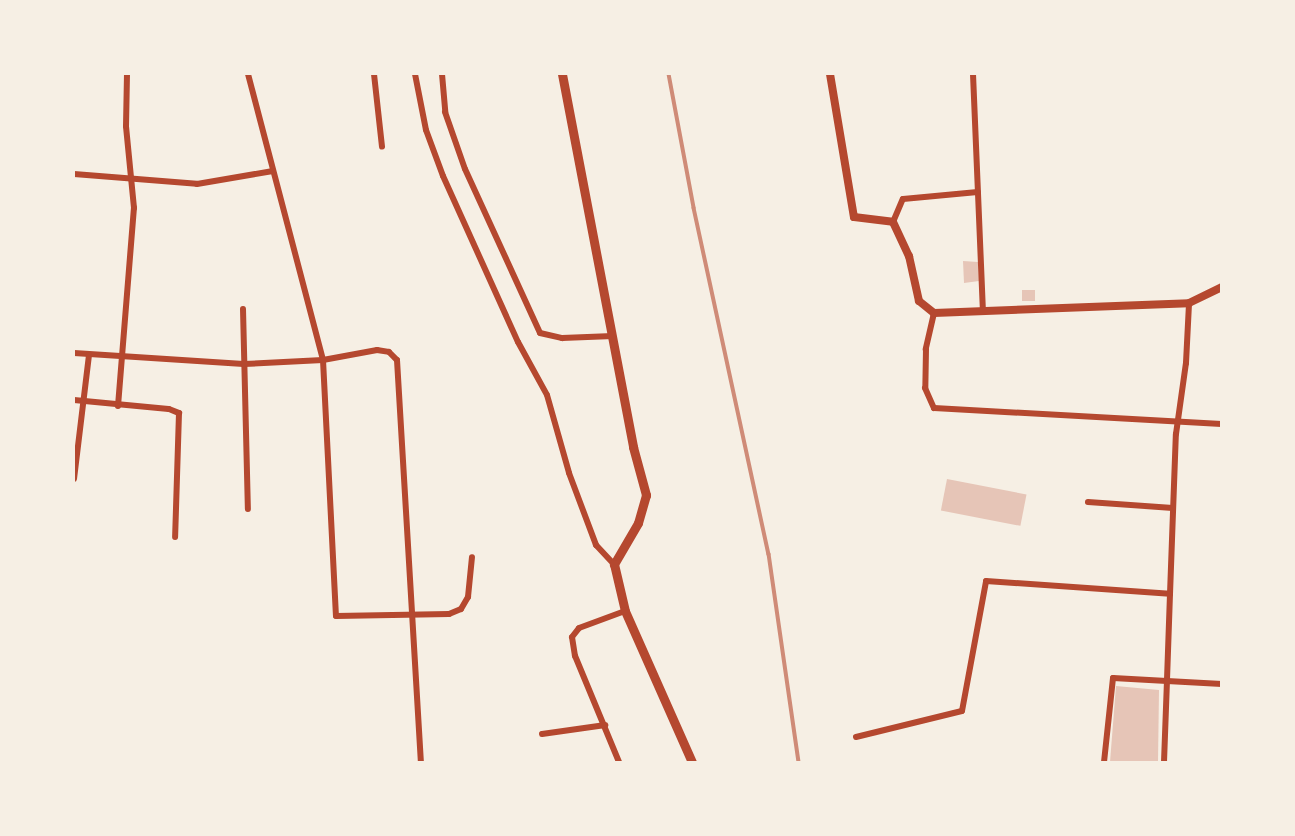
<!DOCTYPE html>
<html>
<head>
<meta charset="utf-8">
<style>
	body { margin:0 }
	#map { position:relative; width:1295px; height:836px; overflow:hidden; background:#f6efe4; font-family:"Noto Sans",sans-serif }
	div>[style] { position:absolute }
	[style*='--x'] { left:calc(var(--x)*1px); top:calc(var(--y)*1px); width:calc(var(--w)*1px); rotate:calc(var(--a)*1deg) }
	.building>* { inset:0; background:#e6c5b7; transform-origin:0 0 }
	.minor>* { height:6px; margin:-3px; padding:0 3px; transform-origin:3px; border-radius:3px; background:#b5482f }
	.tertiary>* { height:8px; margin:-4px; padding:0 4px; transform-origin:4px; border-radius:4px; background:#b5482f }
	.secondary>* { height:9px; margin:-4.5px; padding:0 4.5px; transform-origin:4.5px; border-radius:4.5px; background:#b5482f }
	.rail>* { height:3.5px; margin:-1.75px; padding:0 1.75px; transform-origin:1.75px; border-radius:1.75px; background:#cf8b77 }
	span { translate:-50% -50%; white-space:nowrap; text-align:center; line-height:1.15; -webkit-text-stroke:5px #f6efe4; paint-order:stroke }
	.frame { position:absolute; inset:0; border:75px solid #f6efe4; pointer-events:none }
</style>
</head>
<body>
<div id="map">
	<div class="building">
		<i style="clip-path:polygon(963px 261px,978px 262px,979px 281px,964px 283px)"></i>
		<i style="left:1022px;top:290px;width:13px;height:11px"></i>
		<i style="left:947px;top:479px;width:81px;height:32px;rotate:11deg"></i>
		<i style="clip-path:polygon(1116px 686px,1159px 690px,1158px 762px,1110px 762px)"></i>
	</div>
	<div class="minor">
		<i style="--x:248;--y:74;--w:296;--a:75.3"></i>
		<i style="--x:323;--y:360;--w:256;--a:87.1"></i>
		<i style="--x:336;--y:616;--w:113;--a:-1"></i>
		<i style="--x:449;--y:614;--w:13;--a:-23"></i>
		<i style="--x:461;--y:609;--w:14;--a:-60"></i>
		<i style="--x:468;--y:597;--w:40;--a:-84.3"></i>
		<i style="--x:374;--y:74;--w:73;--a:83.7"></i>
		<i style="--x:415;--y:74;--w:57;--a:78.9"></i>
		<i style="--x:426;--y:130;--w:49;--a:69.7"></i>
		<i style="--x:443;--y:176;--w:182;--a:65.7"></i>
		<i style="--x:518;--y:342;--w:60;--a:61.3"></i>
		<i style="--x:547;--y:395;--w:81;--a:74.2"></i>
		<i style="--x:569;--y:473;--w:77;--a:69.4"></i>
		<i style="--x:596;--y:545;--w:26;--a:47"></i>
		<i style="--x:442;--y:74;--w:38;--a:85"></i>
		<i style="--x:445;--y:112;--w:60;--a:70.7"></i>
		<i style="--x:465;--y:169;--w:180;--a:65.4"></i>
		<i style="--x:540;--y:333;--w:23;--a:13"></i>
		<i style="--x:562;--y:338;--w:51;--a:-2.2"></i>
		<i style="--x:973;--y:74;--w:237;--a:87.6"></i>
		<i style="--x:74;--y:174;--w:123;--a:4.6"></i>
		<i style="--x:197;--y:184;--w:77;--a:-9.7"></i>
		<i style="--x:893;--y:222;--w:25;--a:-67"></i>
		<i style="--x:903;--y:199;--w:75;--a:-5.3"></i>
		<i style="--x:243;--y:309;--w:200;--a:88.6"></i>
		<i style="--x:934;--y:313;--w:37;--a:103"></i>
		<i style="--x:926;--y:349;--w:39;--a:91"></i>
		<i style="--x:925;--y:388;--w:22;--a:66"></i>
		<i style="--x:934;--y:408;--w:288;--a:3.2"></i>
		<i style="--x:74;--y:353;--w:170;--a:3.7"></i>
		<i style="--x:244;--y:364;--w:79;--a:-2.9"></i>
		<i style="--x:323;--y:360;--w:55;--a:-10.5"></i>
		<i style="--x:377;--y:350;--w:12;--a:9"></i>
		<i style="--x:389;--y:352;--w:11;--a:45"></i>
		<i style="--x:397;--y:360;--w:403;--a:86.6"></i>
		<i style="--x:74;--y:400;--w:95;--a:5.4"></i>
		<i style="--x:169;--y:409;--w:11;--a:22"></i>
		<i style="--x:179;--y:413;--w:124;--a:91.8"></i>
		<i style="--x:118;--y:406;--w:199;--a:-85.4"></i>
		<i style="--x:134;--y:208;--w:82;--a:-95.6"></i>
		<i style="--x:126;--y:126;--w:52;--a:-88.9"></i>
		<i style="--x:74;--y:479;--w:125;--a:-83.1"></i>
		<i style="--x:1088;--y:502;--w:85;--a:4"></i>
		<i style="--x:1170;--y:594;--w:160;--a:-87.9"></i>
		<i style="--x:1176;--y:434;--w:72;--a:-82"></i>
		<i style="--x:1186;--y:363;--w:60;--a:-87.1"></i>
		<i style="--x:542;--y:734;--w:64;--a:-8.1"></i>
		<i style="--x:856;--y:737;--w:109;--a:-13.8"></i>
		<i style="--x:962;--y:711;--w:132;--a:-79.5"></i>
		<i style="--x:986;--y:581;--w:184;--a:4"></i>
		<i style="--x:1170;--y:594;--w:87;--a:92"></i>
		<i style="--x:1167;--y:681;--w:54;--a:-176.8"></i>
		<i style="--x:1113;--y:678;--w:84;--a:96.1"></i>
		<i style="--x:619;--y:762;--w:115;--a:-112.5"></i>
		<i style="--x:575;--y:656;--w:19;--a:-99"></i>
		<i style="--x:572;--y:637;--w:11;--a:-52"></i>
		<i style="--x:579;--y:628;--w:49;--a:-20.3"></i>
		<i style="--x:1164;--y:762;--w:81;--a:-87.9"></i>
		<i style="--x:1167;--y:681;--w:55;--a:3.1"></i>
	</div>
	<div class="tertiary">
		<i style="--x:830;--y:74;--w:145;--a:80.5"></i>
		<i style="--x:854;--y:217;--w:39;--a:7"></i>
		<i style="--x:893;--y:222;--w:38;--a:65"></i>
		<i style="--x:909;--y:256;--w:46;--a:77.5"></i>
		<i style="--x:919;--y:301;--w:19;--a:39"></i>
		<i style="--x:934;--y:313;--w:255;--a:-2.2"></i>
		<i style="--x:1189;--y:303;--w:37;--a:-26"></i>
	</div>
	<div class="secondary">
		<i style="--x:562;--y:74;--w:380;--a:79.2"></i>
		<i style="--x:633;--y:447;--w:50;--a:74.8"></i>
		<i style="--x:646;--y:495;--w:29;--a:106"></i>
		<i style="--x:638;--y:523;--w:48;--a:120.3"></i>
		<i style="--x:614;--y:564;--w:48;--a:76.8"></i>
		<i style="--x:625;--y:611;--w:165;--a:66.1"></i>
	</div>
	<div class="rail">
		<i style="--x:669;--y:74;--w:136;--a:79.4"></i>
		<i style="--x:694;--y:208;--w:354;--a:77.8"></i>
		<i style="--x:769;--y:554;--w:210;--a:81.8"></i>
	</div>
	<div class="frame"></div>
</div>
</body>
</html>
